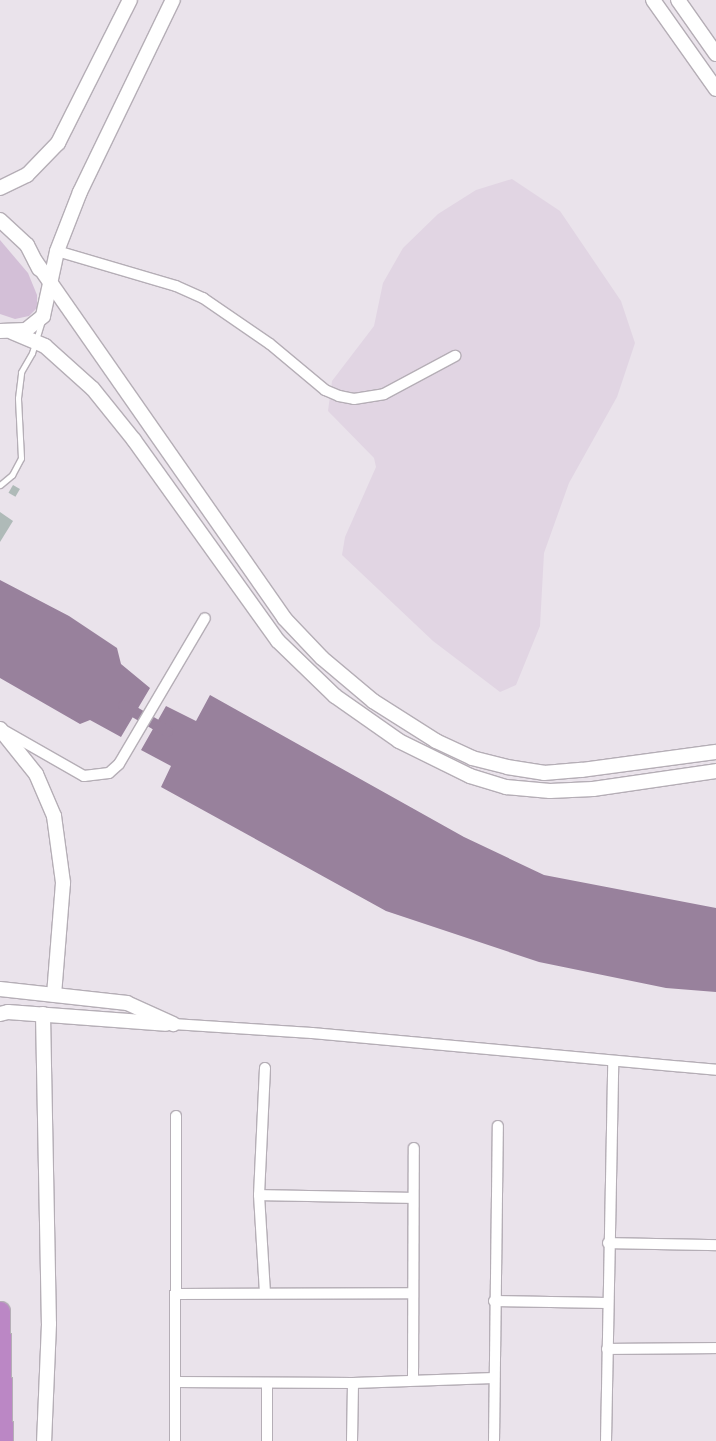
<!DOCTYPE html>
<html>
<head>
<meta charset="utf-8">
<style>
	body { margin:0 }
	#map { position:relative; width:716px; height:1441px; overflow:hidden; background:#eae3eb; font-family:Quicksand,sans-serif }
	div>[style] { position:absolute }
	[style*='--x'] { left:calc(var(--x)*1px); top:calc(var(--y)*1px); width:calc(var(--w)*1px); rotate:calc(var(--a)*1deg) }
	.built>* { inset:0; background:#e1d5e3 }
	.green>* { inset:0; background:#d3bfd7 }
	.water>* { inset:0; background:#98819c }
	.canal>* { height:11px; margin:-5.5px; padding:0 5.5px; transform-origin:5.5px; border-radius:5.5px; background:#98819c }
	.building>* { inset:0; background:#afbab8; transform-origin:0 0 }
	.roads { filter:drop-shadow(1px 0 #b5aeb6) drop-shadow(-1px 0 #b5aeb6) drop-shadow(0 1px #b5aeb6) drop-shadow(0 -1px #b5aeb6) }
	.lane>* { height:5px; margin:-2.5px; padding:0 2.5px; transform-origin:2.5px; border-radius:2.5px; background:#fff }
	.street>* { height:10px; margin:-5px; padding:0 5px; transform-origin:5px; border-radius:5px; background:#fff }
	.secondary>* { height:14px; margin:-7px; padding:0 7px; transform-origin:7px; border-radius:7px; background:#fff }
	.highway>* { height:19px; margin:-9.5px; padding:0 9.5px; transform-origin:9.5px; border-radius:9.5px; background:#bb87c5 }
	span { translate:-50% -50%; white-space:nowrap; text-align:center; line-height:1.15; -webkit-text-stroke:5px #fff; paint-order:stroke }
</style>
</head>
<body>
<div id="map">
	<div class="built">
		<i style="clip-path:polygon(512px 179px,560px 211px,621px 301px,635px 343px,617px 397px,569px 483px,544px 553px,540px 626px,516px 685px,500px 692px,433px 641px,342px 555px,345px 537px,376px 467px,374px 458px,328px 411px,332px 381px,374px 326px,383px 283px,403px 248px,438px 214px,476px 190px)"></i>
	</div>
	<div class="green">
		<i style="clip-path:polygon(0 240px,28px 273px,37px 295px,37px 308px,29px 316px,15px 319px,0 314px)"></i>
	</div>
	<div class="water">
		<i style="clip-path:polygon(0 580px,69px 616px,117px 648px,121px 664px,150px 688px,121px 737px,90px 720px,80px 724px,0 678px)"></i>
		<i style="clip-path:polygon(210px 695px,464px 837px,544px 875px,716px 908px,716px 992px,666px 988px,539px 962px,386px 911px,161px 787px,171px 766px,141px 750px,166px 706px,196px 721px)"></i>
	</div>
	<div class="canal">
		<i style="--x:123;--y:705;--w:51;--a:30.6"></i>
	</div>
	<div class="building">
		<i style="left:13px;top:485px;width:8px;height:9px;rotate:30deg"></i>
		<i style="clip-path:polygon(0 512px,13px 521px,0 542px)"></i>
	</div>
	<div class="roads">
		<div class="lane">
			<i style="--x:0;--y:485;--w:16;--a:-40"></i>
			<i style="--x:12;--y:475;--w:19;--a:-62"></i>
			<i style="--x:21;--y:458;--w:60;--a:-92.9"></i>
			<i style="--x:18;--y:398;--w:26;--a:-83"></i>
			<i style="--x:21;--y:372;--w:22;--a:-60"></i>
			<i style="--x:32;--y:353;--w:34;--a:-73"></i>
		</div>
		<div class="street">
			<i style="--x:57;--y:251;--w:124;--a:16.4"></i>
			<i style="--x:176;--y:286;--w:30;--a:24"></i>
			<i style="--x:203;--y:298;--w:81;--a:34.5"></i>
			<i style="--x:270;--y:344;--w:72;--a:39.9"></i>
			<i style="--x:325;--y:390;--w:15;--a:23"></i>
			<i style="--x:339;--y:396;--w:15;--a:11"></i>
			<i style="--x:354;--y:399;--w:30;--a:-9"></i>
			<i style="--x:384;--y:394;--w:81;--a:-28.2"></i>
			<i style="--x:5;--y:731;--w:91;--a:29.7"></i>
			<i style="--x:84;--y:776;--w:25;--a:-7"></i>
			<i style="--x:109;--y:773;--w:13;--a:-42"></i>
			<i style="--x:119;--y:764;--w:169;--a:-59.5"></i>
			<i style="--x:173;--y:1024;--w:139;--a:3.7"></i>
			<i style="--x:312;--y:1033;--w:406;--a:5.2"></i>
			<i style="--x:265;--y:1068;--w:127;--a:92.7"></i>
			<i style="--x:259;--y:1195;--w:98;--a:86.5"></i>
			<i style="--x:259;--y:1195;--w:153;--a:1.1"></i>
			<i style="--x:608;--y:1243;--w:108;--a:1.1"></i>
			<i style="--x:175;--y:1294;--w:237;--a:-0.2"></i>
			<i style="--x:494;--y:1301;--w:113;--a:1"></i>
			<i style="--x:607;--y:1349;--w:109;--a:-0.5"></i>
			<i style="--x:413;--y:1379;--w:231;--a:-89.8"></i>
			<i style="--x:176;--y:1382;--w:177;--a:0.3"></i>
			<i style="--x:353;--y:1383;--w:141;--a:-2"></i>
			<i style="--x:175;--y:1441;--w:325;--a:-89.8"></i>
			<i style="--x:267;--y:1441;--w:58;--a:-90"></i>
			<i style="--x:352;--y:1441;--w:58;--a:-89"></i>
			<i style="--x:494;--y:1441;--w:315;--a:-89.3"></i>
			<i style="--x:606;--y:1441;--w:379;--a:-88.9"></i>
		</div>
		<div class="secondary">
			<i style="--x:653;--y:0;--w:109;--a:54.7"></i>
			<i style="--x:678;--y:0;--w:66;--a:54.9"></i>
			<i style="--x:0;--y:188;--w:30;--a:-26"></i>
			<i style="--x:27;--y:175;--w:45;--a:-45.9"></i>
			<i style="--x:58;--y:143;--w:160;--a:-63.3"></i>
			<i style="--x:0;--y:220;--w:37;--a:43"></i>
			<i style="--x:27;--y:245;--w:27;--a:63"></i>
			<i style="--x:36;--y:262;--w:434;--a:55.1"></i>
			<i style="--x:284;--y:618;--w:55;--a:46.5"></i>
			<i style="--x:322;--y:658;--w:67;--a:40.1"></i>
			<i style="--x:373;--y:701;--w:75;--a:32.4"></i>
			<i style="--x:436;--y:741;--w:40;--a:25"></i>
			<i style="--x:472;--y:758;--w:36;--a:14"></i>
			<i style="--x:507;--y:767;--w:37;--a:9"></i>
			<i style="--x:544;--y:773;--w:38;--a:-5"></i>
			<i style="--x:582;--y:770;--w:135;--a:-7.7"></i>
			<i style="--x:0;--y:331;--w:26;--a:-2"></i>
			<i style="--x:26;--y:330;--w:22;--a:-39"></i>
			<i style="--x:43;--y:316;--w:66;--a:-77.8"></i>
			<i style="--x:57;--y:251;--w:63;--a:-68.7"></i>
			<i style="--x:80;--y:192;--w:213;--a:-64.2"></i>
			<i style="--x:12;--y:332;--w:36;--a:23"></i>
			<i style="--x:45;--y:346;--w:64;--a:41.9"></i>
			<i style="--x:93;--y:389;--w:65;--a:51.2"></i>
			<i style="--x:134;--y:440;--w:247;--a:54.4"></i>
			<i style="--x:278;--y:641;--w:79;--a:44"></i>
			<i style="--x:335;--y:696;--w:78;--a:35.1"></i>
			<i style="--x:399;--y:741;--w:79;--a:26.2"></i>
			<i style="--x:470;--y:776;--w:38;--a:17"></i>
			<i style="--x:506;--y:787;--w:44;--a:5.2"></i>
			<i style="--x:550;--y:791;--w:43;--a:-2.7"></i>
			<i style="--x:593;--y:789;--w:124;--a:-8.3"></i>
			<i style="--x:0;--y:729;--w:58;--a:51.3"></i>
			<i style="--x:36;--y:774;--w:46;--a:66.8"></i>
			<i style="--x:54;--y:816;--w:68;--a:82.3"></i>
			<i style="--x:63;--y:883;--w:112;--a:94.6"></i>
			<i style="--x:0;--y:989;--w:128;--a:6.3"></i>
			<i style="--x:127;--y:1003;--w:51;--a:24.5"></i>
			<i style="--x:0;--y:1014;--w:8;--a:-14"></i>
			<i style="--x:8;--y:1012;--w:158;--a:4.3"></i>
			<i style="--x:43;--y:1014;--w:310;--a:88.9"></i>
			<i style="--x:49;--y:1324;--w:117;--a:92.4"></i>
		</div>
		<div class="highway">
			<i style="--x:0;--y:1311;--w:130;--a:88.7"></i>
		</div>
	</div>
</div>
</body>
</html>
